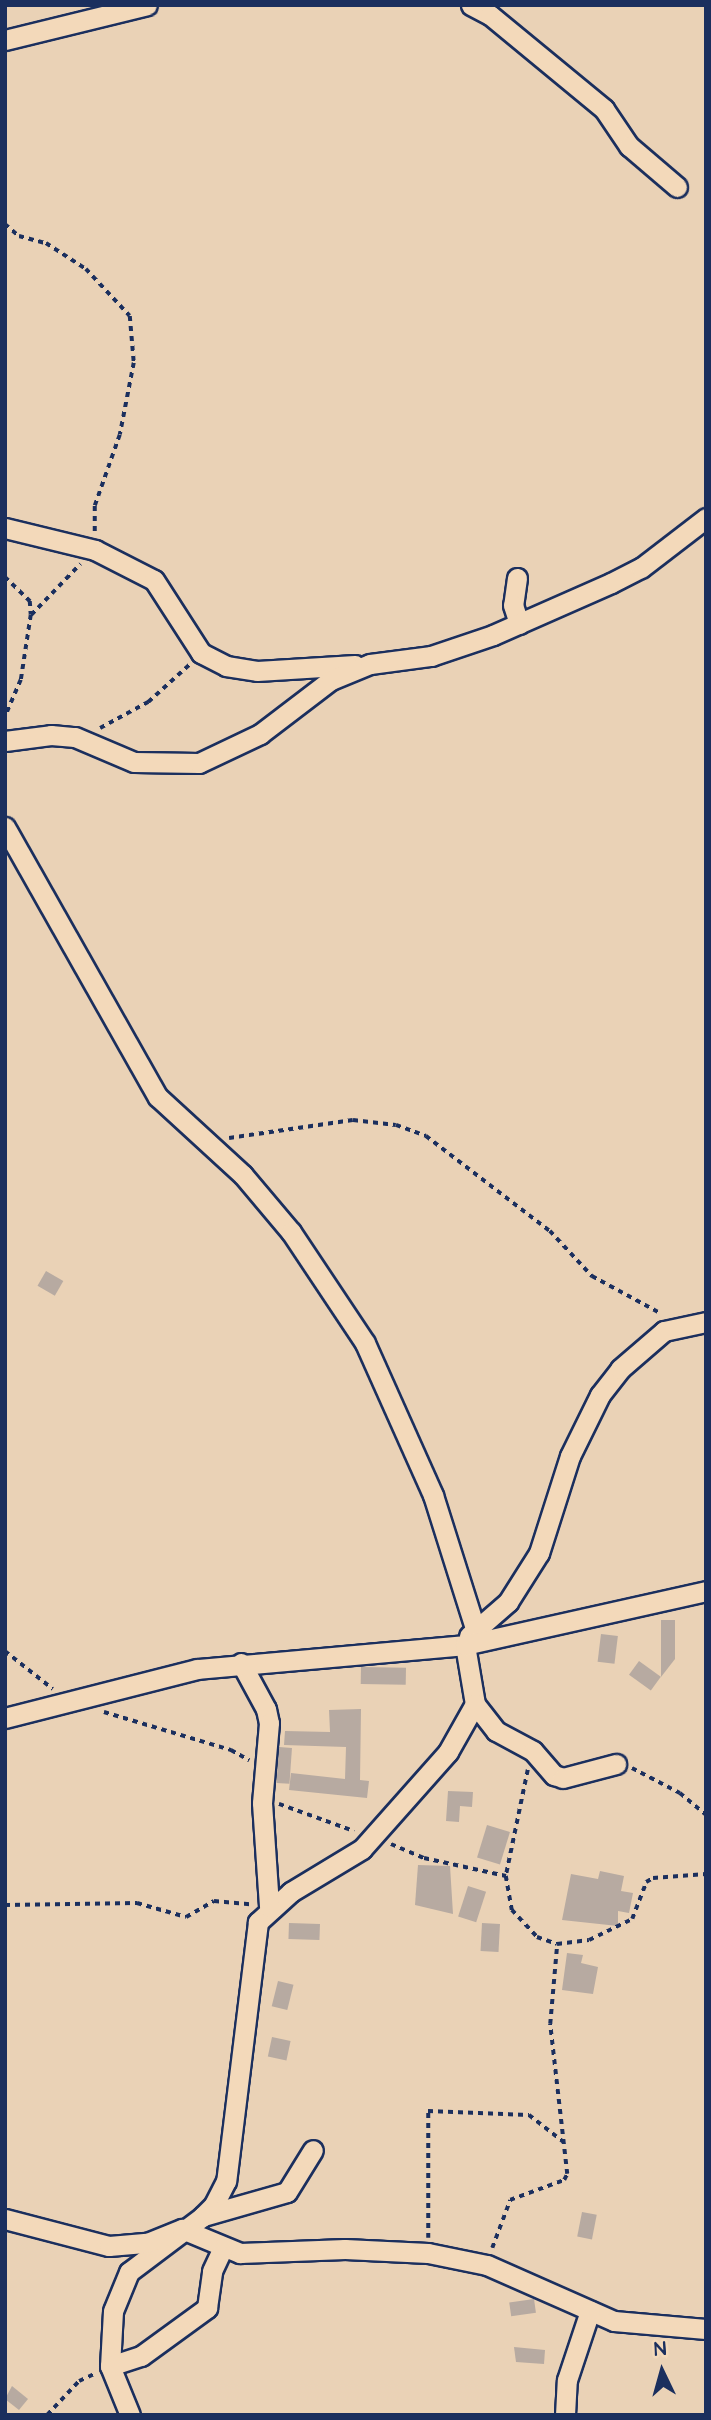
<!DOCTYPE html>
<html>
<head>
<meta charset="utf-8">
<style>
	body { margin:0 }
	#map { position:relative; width:711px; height:2420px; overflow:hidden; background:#ead2b6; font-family:"Architects Daughter",sans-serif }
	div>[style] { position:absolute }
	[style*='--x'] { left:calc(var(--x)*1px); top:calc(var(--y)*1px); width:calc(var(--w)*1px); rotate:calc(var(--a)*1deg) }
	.building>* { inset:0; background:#b7aaa1; transform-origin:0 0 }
	.path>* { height:3.5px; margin-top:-1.75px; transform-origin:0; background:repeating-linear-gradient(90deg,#1b2f5e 0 5px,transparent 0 10px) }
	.roads { filter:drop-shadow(2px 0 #1b2f5e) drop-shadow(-2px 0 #1b2f5e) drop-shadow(0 2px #1b2f5e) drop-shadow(0 -2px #1b2f5e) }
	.minor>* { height:19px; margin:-9.5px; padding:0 9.5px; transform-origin:9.5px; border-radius:9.5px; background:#f3d9ba }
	span { translate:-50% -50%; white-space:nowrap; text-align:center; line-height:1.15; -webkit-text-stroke:5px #f3d9ba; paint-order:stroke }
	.frame { position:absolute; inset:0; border:7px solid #1b2f5e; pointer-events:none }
	.north { position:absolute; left:627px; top:2336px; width:70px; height:70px; -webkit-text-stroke:5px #f3d9ba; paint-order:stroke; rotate:355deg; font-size:19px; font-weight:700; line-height:28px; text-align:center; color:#1b2f5e }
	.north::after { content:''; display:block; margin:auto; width:24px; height:32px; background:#1b2f5e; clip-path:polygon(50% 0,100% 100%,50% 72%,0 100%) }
</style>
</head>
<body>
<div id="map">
	<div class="building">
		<i style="left:46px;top:1271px;width:20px;height:17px;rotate:30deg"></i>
		<i style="clip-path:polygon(661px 1620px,675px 1620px,675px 1659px,661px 1677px)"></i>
		<i style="left:601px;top:1634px;width:17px;height:28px;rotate:7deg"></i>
		<i style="left:639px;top:1661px;width:27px;height:17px;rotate:36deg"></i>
		<i style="left:361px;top:1667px;width:45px;height:17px;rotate:1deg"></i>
		<i style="clip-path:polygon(361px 1709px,360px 1780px,369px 1781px,367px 1798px,289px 1790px,291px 1773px,345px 1779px,346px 1747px,284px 1745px,285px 1731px,330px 1732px,329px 1710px)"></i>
		<i style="left:279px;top:1747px;width:13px;height:36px;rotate:4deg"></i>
		<i style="clip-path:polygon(448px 1791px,473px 1792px,472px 1807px,460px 1806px,459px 1822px,446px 1821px)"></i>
		<i style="left:487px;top:1825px;width:24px;height:34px;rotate:17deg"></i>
		<i style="clip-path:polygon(418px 1865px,450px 1866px,453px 1914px,415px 1905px)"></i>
		<i style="clip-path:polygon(600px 1871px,624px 1876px,621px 1891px,633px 1893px,629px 1913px,618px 1911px,618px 1926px,562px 1920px,571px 1874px,598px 1879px)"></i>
		<i style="left:468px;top:1886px;width:19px;height:32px;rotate:18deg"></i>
		<i style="left:289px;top:1923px;width:31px;height:16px;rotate:2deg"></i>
		<i style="left:482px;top:1923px;width:18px;height:28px;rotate:3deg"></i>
		<i style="clip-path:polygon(567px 1953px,583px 1955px,581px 1963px,598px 1967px,593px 1994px,562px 1990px)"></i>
		<i style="left:278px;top:1981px;width:16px;height:26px;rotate:14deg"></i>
		<i style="left:272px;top:2037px;width:19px;height:20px;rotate:12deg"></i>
		<i style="left:582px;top:2212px;width:15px;height:25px;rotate:11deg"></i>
		<i style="left:534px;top:2299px;width:14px;height:25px;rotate:82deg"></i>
		<i style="clip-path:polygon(514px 2347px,545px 2350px,544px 2364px,516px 2362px)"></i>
		<i style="clip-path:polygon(12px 2386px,28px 2399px,19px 2410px,5px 2399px)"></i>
	</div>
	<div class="path">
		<i style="--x:5;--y:224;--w:18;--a:41"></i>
		<i style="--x:19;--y:236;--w:28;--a:15"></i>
		<i style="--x:46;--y:243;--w:48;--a:33"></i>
		<i style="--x:86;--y:269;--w:64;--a:46.9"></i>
		<i style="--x:130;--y:316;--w:47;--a:85.1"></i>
		<i style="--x:134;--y:363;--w:73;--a:101"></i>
		<i style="--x:120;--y:435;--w:75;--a:109.4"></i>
		<i style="--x:95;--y:506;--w:28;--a:90"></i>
		<i style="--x:5;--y:577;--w:35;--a:44"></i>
		<i style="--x:30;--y:601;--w:14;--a:86"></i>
		<i style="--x:31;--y:615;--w:66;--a:98.7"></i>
		<i style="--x:21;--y:680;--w:40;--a:113.4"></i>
		<i style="--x:31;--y:615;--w:71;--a:-46.1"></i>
		<i style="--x:100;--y:728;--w:55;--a:-28.4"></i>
		<i style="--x:148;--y:702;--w:57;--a:-42.1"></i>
		<i style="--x:229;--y:1138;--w:125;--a:-8.3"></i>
		<i style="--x:353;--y:1120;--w:43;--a:6.6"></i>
		<i style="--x:396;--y:1125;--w:32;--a:20"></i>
		<i style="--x:426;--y:1136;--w:156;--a:37.5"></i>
		<i style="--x:550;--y:1231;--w:62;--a:47"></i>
		<i style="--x:592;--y:1276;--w:77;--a:28.6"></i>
		<i style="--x:5;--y:1651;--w:61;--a:38.4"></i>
		<i style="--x:104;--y:1712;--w:133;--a:16.7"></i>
		<i style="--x:231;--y:1750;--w:21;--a:29"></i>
		<i style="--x:632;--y:1768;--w:54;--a:27.5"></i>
		<i style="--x:680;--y:1793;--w:34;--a:40"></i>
		<i style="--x:528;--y:1770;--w:108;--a:101.7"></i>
		<i style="--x:506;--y:1876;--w:35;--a:80"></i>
		<i style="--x:512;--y:1910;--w:37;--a:47"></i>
		<i style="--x:537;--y:1937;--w:21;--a:19"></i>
		<i style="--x:557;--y:1944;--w:32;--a:-7"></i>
		<i style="--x:589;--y:1940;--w:48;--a:-26"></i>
		<i style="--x:632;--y:1919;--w:40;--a:-69"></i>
		<i style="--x:646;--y:1882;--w:8;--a:-30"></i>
		<i style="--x:653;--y:1878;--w:53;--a:-4.3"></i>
		<i style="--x:279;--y:1804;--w:80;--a:19.8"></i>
		<i style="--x:391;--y:1844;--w:36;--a:23"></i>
		<i style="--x:424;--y:1858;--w:84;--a:12.4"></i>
		<i style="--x:5;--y:1905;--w:132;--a:-0.9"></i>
		<i style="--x:137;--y:1903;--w:51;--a:15.9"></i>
		<i style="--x:186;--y:1917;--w:32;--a:-30"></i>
		<i style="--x:214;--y:1901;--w:36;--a:5"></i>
		<i style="--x:428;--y:2238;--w:127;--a:-90"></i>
		<i style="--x:428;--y:2111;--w:101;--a:2.3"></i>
		<i style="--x:529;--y:2115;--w:46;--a:37.9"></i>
		<i style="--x:492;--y:2248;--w:51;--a:-69.4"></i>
		<i style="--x:510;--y:2200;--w:58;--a:-20.3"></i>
		<i style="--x:564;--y:2180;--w:7;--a:-63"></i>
		<i style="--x:567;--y:2174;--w:151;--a:-96.5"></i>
		<i style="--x:550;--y:2024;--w:80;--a:-85"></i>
		<i style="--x:47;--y:2415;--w:47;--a:-46.7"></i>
		<i style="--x:79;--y:2381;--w:19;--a:-25"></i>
	</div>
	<div class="roads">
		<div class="minor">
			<i style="--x:471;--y:5;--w:21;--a:28"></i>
			<i style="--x:490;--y:15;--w:148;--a:39.5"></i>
			<i style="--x:604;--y:109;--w:45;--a:56"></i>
			<i style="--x:629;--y:146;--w:63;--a:40.5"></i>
			<i style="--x:5;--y:40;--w:146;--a:-13.8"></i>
			<i style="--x:5;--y:528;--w:93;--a:13.7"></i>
			<i style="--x:95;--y:550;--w:66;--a:27"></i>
			<i style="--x:154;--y:580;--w:87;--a:57.2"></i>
			<i style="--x:201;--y:653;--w:28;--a:27"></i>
			<i style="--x:226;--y:666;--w:31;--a:9"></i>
			<i style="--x:257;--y:671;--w:98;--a:-3.5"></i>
			<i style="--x:517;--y:578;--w:27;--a:98"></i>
			<i style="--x:513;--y:605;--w:20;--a:72"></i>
			<i style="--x:5;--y:741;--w:46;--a:-7.4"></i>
			<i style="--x:51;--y:735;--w:24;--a:5"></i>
			<i style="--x:75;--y:737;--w:64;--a:23"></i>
			<i style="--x:134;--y:762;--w:65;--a:0.9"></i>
			<i style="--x:199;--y:763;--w:68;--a:-25.4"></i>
			<i style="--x:260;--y:734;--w:89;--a:-37.3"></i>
			<i style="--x:331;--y:680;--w:42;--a:-22.3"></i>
			<i style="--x:370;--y:664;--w:62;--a:-7.5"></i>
			<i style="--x:431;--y:656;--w:65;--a:-18.7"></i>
			<i style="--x:493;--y:635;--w:129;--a:-23.8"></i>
			<i style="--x:611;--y:583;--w:34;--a:-27"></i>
			<i style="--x:641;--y:568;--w:82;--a:-37.6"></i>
			<i style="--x:5;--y:827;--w:310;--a:60.5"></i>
			<i style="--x:158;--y:1097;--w:115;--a:42.5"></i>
			<i style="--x:243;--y:1175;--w:75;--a:49.9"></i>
			<i style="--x:291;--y:1232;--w:133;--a:56.3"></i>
			<i style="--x:365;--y:1343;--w:167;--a:65.9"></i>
			<i style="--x:433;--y:1495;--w:143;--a:72.5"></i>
			<i style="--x:476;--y:1631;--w:18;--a:128"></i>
			<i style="--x:465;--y:1645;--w:60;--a:80.4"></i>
			<i style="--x:475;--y:1704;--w:55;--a:119.4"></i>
			<i style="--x:448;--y:1752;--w:130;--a:131.6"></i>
			<i style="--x:362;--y:1849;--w:83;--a:148.8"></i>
			<i style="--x:291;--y:1892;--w:45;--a:137.7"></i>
			<i style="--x:258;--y:1922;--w:261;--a:97"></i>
			<i style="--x:226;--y:2181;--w:27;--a:117"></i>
			<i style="--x:214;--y:2205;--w:17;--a:135"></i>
			<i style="--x:202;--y:2217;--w:91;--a:143"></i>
			<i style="--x:129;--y:2272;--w:42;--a:112.3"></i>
			<i style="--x:113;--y:2311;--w:55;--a:93.1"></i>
			<i style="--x:110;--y:2366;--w:53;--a:67.8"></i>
			<i style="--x:469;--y:1636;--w:52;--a:-41.1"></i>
			<i style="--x:508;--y:1602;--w:58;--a:-57.7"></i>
			<i style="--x:539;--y:1553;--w:102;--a:-72.3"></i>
			<i style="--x:570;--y:1456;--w:68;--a:-63.8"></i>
			<i style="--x:600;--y:1395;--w:33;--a:-52"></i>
			<i style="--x:620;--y:1369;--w:58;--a:-40.8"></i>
			<i style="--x:664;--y:1331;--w:43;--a:-12.1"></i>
			<i style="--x:241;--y:1663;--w:52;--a:61.5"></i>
			<i style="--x:266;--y:1709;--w:14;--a:78"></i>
			<i style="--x:269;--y:1723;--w:80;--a:95"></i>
			<i style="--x:262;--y:1803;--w:104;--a:86.1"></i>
			<i style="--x:475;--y:1704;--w:34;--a:52"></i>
			<i style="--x:496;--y:1731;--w:42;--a:28.4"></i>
			<i style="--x:533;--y:1751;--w:32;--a:49"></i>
			<i style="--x:554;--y:1775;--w:9;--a:18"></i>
			<i style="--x:563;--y:1778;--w:55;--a:-14.8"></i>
			<i style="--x:5;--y:1718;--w:198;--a:-14.3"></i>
			<i style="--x:197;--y:1669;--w:269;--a:-5.1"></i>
			<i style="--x:465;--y:1645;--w:247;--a:-12.6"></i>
			<i style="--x:203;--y:2216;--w:87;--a:-15.9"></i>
			<i style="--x:287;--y:2192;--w:49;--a:-58.2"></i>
			<i style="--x:5;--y:2219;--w:107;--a:14.6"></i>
			<i style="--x:109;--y:2246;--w:38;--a:-5"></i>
			<i style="--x:147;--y:2243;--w:38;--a:-22"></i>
			<i style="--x:182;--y:2229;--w:63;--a:22.5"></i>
			<i style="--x:240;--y:2253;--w:105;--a:-2.2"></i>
			<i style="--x:345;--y:2249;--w:83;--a:2.8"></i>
			<i style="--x:428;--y:2253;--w:60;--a:11.5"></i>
			<i style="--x:487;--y:2265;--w:139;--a:23.8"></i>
			<i style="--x:614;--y:2321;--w:92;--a:5"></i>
			<i style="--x:110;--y:2366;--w:33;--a:-18"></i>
			<i style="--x:141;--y:2356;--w:82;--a:-36"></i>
			<i style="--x:207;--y:2308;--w:37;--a:-82"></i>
			<i style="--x:212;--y:2271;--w:26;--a:-65"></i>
			<i style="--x:565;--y:2415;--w:35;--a:-87"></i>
			<i style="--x:567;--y:2380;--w:73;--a:-71.6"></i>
		</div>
	</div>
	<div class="frame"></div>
	<div class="north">N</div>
</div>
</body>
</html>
